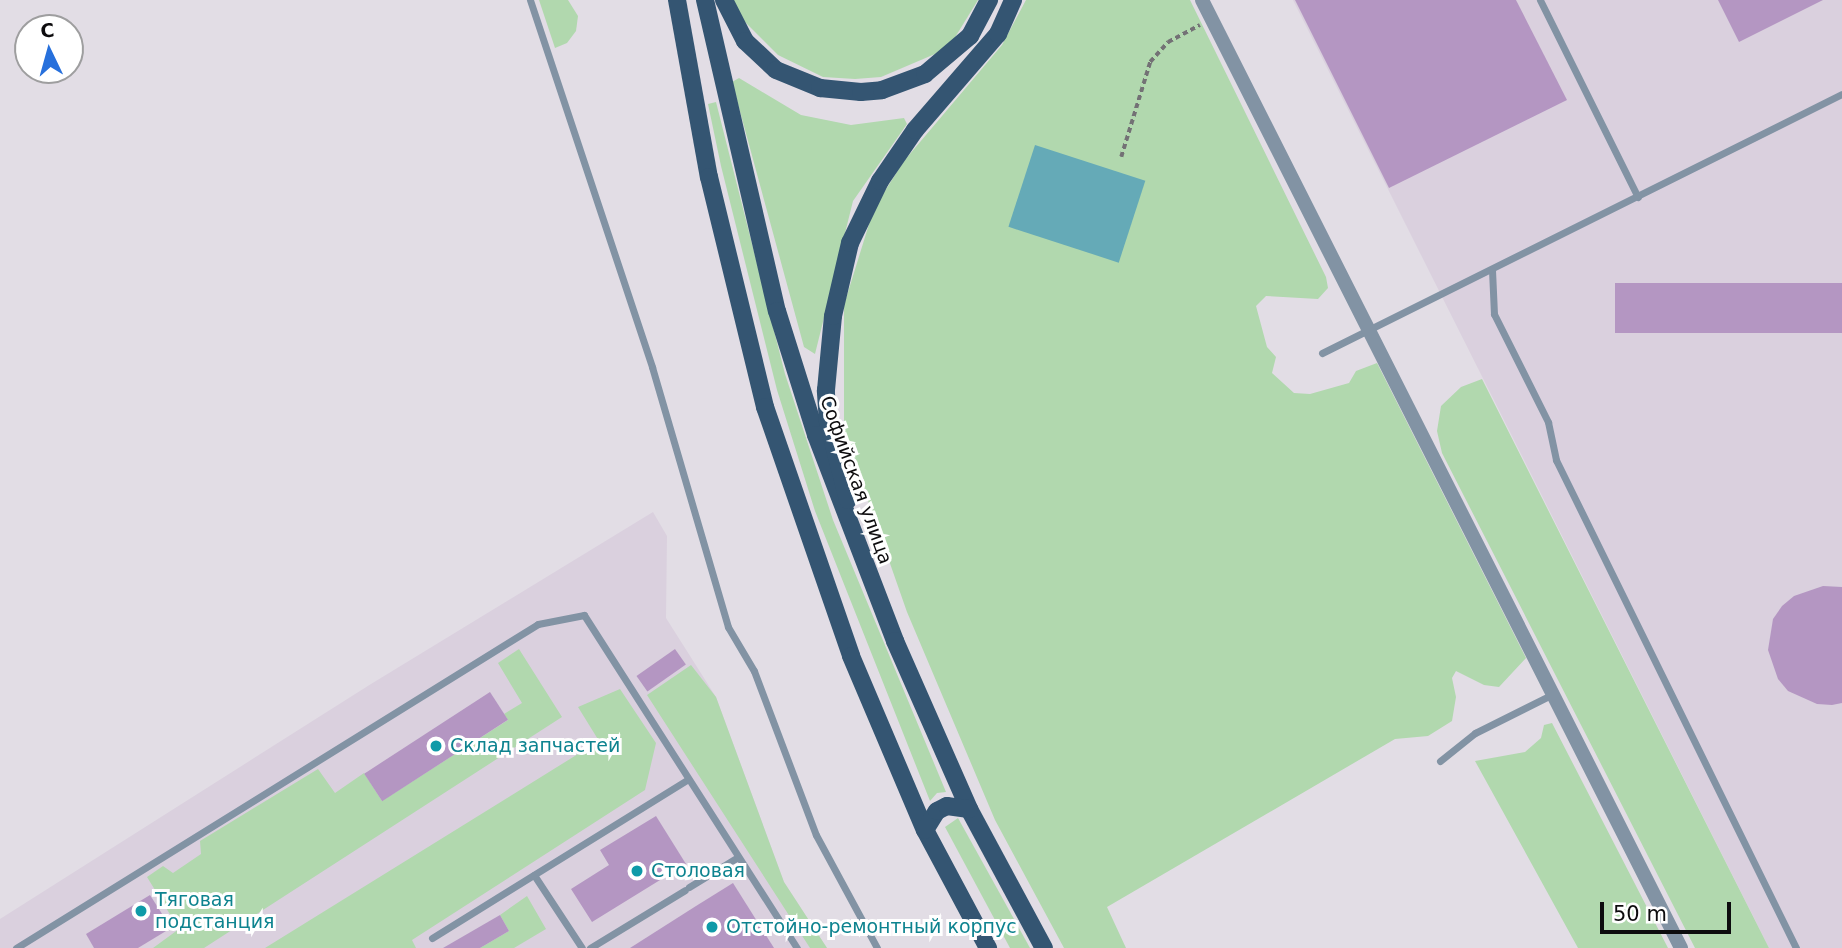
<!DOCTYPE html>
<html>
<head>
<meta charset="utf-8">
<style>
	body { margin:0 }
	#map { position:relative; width:1842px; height:948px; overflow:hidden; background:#e2dde5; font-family:"DejaVu Sans",sans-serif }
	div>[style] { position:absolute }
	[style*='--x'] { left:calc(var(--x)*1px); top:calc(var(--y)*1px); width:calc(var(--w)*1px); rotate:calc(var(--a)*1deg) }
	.built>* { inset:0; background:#dad0de }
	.green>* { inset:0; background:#b1d8ae }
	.water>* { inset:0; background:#65aab7; transform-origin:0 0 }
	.building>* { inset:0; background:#b496c2; transform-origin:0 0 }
	.path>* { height:3.5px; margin-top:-1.75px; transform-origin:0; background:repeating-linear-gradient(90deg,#737175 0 5px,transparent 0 8.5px) }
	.service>* { height:7px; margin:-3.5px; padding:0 3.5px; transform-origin:3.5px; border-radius:3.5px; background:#8293a4 }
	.minor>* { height:14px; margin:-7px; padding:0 7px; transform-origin:7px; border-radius:7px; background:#8293a4 }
	.primary>* { height:18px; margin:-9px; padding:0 9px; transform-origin:9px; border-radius:9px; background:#345572 }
	.dots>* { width:19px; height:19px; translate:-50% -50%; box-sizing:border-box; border:4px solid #fff; border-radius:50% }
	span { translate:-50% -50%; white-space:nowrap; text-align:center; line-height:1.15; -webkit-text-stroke:6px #fff; paint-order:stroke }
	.street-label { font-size:19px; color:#0d0c0e }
	.culture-label { font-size:19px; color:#0d838f }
	.left { translate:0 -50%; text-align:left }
	.north { position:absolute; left:14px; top:14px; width:70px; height:70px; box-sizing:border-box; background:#fff; border:2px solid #9e9e9f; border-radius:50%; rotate:355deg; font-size:19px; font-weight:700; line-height:28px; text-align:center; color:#0d0c0e }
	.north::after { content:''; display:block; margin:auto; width:24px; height:32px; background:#2770dc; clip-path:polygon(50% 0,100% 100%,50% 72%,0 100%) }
	.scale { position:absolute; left:1600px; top:902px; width:131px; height:32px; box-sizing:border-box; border:4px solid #0d0c0e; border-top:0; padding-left:9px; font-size:21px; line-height:24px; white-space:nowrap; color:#0d0c0e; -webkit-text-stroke:5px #fff; paint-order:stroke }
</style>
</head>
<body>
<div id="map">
	<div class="built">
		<i style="clip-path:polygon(1293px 0,1842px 0,1842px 948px,1769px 948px)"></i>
		<i style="clip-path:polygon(653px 512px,667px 536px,666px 618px,716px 697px,784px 882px,827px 948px,0 948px,0 919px,371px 684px)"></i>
	</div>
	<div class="green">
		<i style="clip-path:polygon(539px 0,568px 0,578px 16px,576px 31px,567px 43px,555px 48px)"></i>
		<i style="clip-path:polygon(733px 0,978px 0,954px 39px,935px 54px,881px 77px,855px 79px,823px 77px,778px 55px,744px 21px)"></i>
		<i style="clip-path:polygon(1026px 0,1190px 0,1326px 277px,1328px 288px,1318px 299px,1266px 296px,1256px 306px,1267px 347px,1276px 357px,1272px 373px,1294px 393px,1310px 394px,1349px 383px,1356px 371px,1377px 363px,1526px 658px,1499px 687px,1484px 685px,1456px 671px,1452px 678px,1456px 697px,1452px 721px,1428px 736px,1395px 739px,1107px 907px,1126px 948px,1064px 948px,995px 820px,907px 612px,844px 432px,844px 305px,874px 208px,904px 161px,1002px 45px)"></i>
		<i style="clip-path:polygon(739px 78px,801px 115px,851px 125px,904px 118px,907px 124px,853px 201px,815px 354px,804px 347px,732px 82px)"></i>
		<i style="clip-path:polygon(716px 102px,785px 374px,833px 520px,946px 792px,937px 793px,930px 801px,815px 511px,777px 390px,721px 166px,708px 104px)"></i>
		<i style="clip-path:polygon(1482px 379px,1718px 847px,1769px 948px,1695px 948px,1442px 453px,1437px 431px,1441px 406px,1461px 387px)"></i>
		<i style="clip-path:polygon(519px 649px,562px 717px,204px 948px,153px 948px,179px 929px,147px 877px,163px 866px,173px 873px,201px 854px,200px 841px,318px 769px,335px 793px,364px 773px,382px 801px,508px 720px,504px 714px,522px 703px,498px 663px)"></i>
		<i style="clip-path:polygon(691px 665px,716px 697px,784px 882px,827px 948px,810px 948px,647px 695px)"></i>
		<i style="clip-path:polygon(620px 689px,656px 743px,645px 790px,412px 940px,416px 948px,265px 948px,599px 741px,578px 707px)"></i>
		<i style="clip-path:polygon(1552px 723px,1668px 948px,1578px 948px,1475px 761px,1525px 752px,1541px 738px,1544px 725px)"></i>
		<i style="clip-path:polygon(958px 818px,1030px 948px,1010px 948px,945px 827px)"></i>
		<i style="clip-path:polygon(527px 896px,546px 929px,514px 948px,480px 948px,509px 931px,500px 915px)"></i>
	</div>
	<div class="water">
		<i style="left:1035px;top:145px;width:116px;height:86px;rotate:18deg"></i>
	</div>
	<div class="building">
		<i style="clip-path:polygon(1295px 0,1516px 0,1567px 100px,1389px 188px)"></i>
		<i style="clip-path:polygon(1718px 0,1823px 0,1739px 42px)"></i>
		<i style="left:1842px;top:283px;width:50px;height:227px;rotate:90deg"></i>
		<i style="clip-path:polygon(1823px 586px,1842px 587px,1842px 703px,1832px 705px,1817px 704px,1788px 691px,1778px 679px,1768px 650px,1773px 619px,1782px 606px,1794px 596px)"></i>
		<i style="left:675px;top:649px;width:19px;height:47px;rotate:55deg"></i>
		<i style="left:490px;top:692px;width:33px;height:150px;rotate:57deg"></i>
		<i style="clip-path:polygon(656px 816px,686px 864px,592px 922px,571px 889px,609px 865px,600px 850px)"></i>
		<i style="clip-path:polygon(733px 883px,774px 948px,630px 948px,696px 906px)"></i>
		<i style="clip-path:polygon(150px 895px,171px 928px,138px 948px,94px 948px,86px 934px)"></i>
		<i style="clip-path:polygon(500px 915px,509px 931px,480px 948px,443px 948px)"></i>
	</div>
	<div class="path">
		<i style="--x:1121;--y:157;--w:99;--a:-73"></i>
		<i style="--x:1150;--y:62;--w:27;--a:-48"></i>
		<i style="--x:1168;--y:42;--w:36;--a:-28"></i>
	</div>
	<div class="service">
		<i style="--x:530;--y:0;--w:387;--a:71.6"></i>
		<i style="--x:652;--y:367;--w:271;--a:73.7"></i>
		<i style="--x:728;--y:627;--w:51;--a:59.4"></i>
		<i style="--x:754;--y:671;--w:175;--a:69.3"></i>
		<i style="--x:816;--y:835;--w:128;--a:61.6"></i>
		<i style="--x:1540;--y:0;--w:220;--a:63.6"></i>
		<i style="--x:1492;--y:270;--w:44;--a:87.4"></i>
		<i style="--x:1494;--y:314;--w:121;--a:63.4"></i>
		<i style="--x:1548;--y:422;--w:39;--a:78"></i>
		<i style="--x:1556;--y:460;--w:544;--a:63.81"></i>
		<i style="--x:1322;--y:353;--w:581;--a:-26.48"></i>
		<i style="--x:1440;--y:761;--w:45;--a:-38.7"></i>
		<i style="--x:1475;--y:733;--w:87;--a:-26.6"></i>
		<i style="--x:534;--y:875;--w:87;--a:56.7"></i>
		<i style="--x:689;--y:887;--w:57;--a:-31.5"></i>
		<i style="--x:432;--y:938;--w:301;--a:-31.8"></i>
		<i style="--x:16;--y:948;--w:614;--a:-31.83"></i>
		<i style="--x:538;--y:624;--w:47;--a:-11.1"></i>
		<i style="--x:584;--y:615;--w:395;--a:57.4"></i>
		<i style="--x:590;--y:948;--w:111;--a:-31.4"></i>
	</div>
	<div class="minor">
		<i style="--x:1202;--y:0;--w:1062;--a:63.19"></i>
	</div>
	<div class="primary">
		<i style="--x:677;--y:0;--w:180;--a:79.8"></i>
		<i style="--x:709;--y:177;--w:237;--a:76.3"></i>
		<i style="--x:765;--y:407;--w:263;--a:70.9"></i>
		<i style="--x:851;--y:656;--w:189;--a:67"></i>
		<i style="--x:925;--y:830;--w:134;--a:61.9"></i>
		<i style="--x:705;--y:0;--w:319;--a:77"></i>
		<i style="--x:777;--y:311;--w:130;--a:72.5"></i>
		<i style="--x:816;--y:435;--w:221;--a:69"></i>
		<i style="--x:895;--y:641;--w:184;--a:66.2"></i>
		<i style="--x:969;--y:809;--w:158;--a:61.7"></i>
		<i style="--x:724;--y:0;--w:46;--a:62.9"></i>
		<i style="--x:745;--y:41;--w:42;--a:43.1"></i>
		<i style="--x:776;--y:70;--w:48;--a:22.2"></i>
		<i style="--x:820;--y:88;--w:41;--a:5.6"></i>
		<i style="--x:861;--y:92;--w:21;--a:-5"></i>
		<i style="--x:882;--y:90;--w:46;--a:-20.4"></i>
		<i style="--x:925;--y:74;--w:59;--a:-40.2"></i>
		<i style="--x:970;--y:36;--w:41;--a:-62.2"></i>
		<i style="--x:848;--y:500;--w:81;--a:-104.4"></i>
		<i style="--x:828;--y:422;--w:32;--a:-94"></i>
		<i style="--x:826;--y:390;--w:74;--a:-84.6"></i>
		<i style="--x:833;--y:316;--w:75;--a:-76.9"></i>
		<i style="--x:850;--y:243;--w:69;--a:-64.2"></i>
		<i style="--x:880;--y:181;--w:62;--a:-55.5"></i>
		<i style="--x:915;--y:130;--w:127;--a:-49.2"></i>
		<i style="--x:998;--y:34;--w:37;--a:-66"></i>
		<i style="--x:925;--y:830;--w:22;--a:-58"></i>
		<i style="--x:937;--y:811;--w:11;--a:-27"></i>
		<i style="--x:947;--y:806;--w:22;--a:8"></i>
	</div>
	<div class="dots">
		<i style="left:436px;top:746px;background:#0f9aa8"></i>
		<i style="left:637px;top:871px;background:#0f9aa8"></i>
		<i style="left:141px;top:911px;background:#0f9aa8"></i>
		<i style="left:712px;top:927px;background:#0f9aa8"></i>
	</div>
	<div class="street-label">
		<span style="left:856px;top:480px;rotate:70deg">Софийская улица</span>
	</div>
	<div class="culture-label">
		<span class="left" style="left:450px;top:746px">Склад запчастей</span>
		<span class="left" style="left:651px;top:871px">Столовая</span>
		<span class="left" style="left:155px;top:911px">Тяговая<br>подстанция</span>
		<span class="left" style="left:726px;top:927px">Отстойно-ремонтный корпус</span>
	</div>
	<div class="north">С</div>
	<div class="scale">50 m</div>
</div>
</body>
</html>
